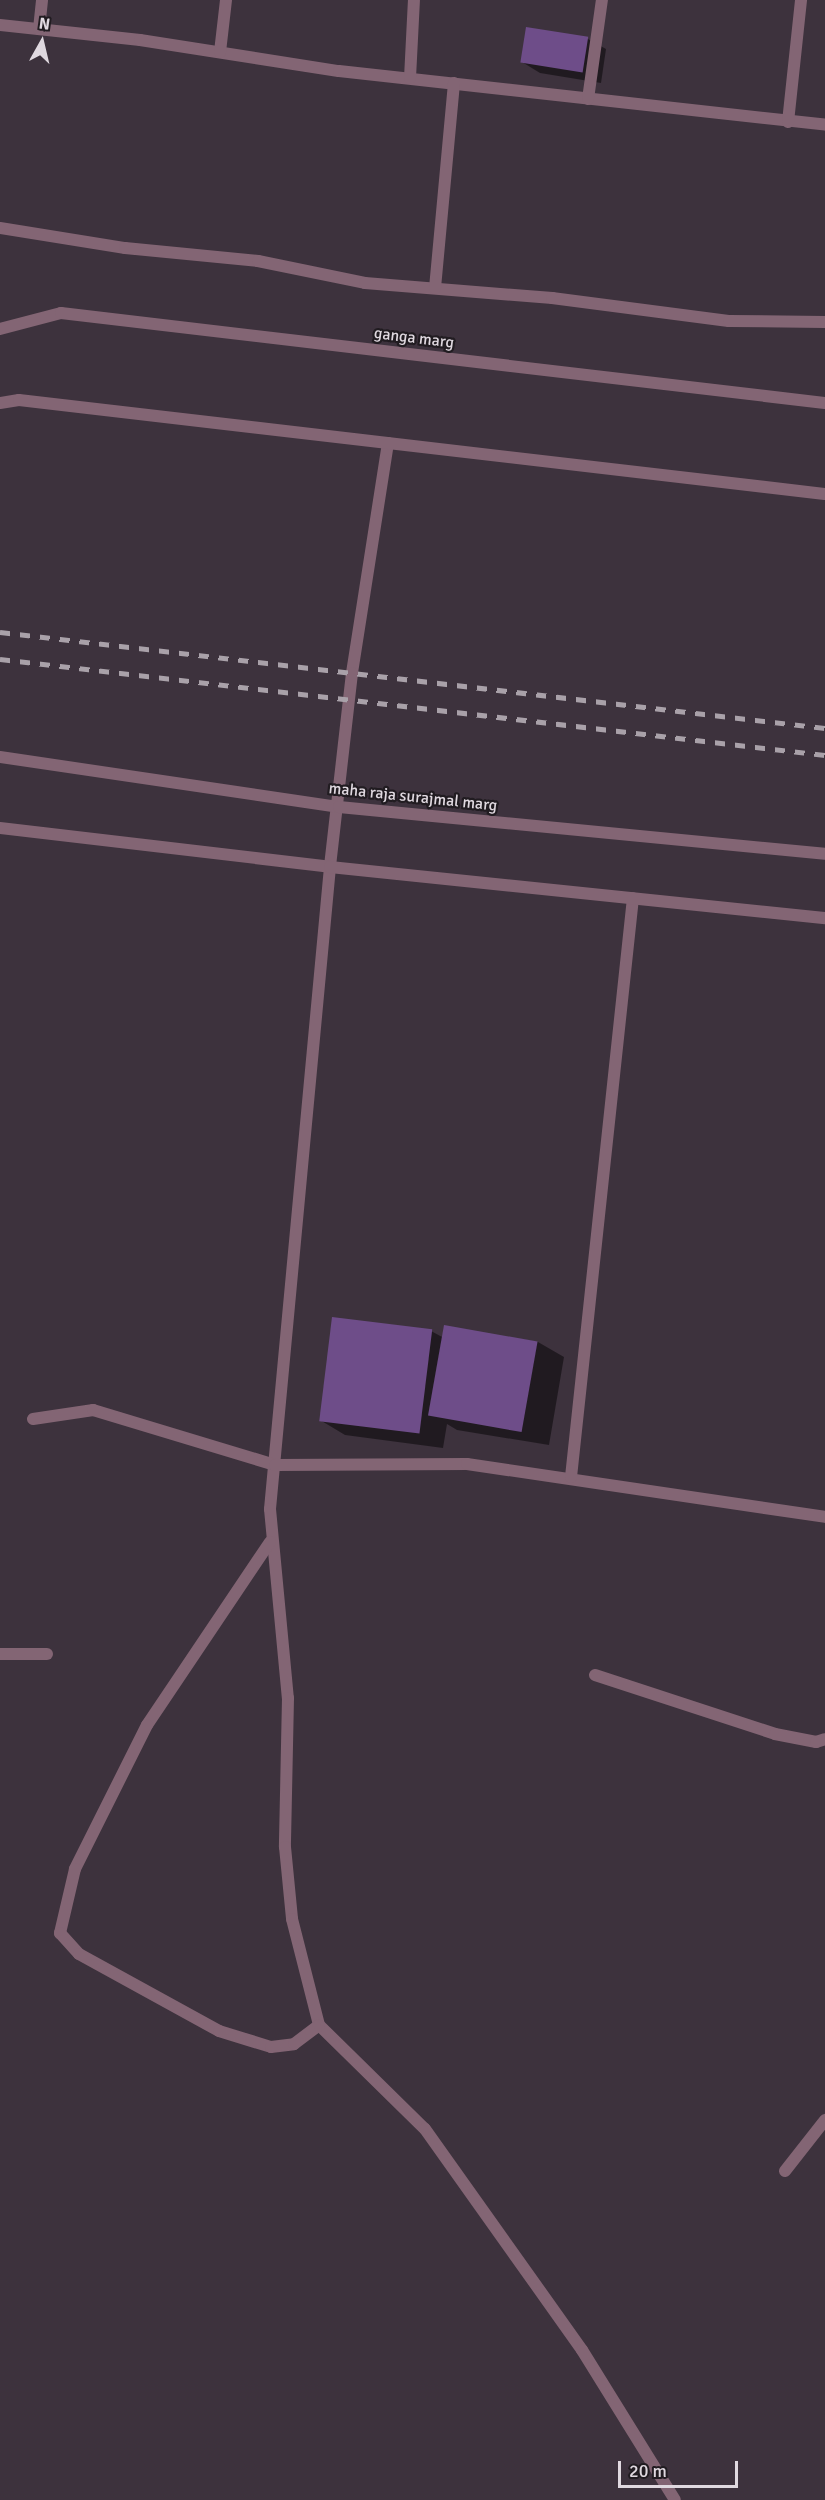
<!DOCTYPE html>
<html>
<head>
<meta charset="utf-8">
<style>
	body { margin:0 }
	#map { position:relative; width:825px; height:2500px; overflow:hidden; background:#3d323d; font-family:Signika,sans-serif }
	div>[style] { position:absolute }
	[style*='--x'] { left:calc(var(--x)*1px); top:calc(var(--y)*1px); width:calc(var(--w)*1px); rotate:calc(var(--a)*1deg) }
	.shadow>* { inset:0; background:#0007 }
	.building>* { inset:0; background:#6e4d89; transform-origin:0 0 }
	.minor>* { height:12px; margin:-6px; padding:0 6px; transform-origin:6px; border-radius:6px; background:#836574 }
	.tertiary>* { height:12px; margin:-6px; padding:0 6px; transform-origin:6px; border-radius:6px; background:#836574 }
	.rail>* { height:4.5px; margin-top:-2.25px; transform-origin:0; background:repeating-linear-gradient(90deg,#a9a1a9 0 10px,transparent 0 20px) }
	span { translate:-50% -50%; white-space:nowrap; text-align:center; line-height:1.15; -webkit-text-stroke:4.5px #211c21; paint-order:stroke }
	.street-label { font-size:16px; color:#e0d9e0 }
	.north { position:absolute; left:12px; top:12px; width:60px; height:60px; -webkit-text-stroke:4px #211c21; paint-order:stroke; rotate:8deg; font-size:16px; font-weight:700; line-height:24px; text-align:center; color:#e0d9e0 }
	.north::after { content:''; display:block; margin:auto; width:21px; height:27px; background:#e0d9e0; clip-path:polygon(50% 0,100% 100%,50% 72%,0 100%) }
	.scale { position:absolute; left:618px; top:2461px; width:120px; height:27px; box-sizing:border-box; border:3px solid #e0d9e0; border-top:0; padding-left:8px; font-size:18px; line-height:21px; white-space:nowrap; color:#e0d9e0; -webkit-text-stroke:4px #211c21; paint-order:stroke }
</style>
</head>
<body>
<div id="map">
	<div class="shadow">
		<i style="clip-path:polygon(588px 39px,606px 49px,601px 83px,540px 73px,522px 62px)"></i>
		<i style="clip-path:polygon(446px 1327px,538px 1342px,564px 1357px,549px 1445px,457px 1430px,447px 1424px,443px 1448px,345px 1435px,320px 1420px,431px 1331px,444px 1338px)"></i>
	</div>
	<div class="building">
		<i style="left:526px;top:27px;width:63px;height:36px;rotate:9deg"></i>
		<i style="left:332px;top:1317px;width:101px;height:105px;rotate:7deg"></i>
		<i style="left:444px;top:1325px;width:95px;height:92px;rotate:10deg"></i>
	</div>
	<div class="minor">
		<i style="--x:0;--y:25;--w:141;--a:6.1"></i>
		<i style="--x:140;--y:40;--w:201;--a:8.9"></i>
		<i style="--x:339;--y:71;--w:489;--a:6.3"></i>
		<i style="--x:39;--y:29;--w:29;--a:-84"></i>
		<i style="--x:220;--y:52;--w:52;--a:-83.4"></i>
		<i style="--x:410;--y:78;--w:78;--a:-87.1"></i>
		<i style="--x:588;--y:99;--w:100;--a:-82"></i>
		<i style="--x:788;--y:122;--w:123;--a:-83.9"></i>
		<i style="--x:0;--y:228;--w:127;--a:9.1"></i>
		<i style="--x:125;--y:248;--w:134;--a:5.6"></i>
		<i style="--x:258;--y:261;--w:109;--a:11.6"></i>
		<i style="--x:365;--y:283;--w:188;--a:4.6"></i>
		<i style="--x:552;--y:298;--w:178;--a:7.4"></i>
		<i style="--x:729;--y:321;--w:96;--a:0.6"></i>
		<i style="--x:435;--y:288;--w:206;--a:-84.7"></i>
		<i style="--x:388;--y:443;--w:233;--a:98.9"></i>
		<i style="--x:352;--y:673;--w:195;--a:96.5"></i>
		<i style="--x:330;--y:867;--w:645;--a:95.34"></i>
		<i style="--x:270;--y:1509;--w:190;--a:84.6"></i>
		<i style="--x:288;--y:1698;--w:149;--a:91.2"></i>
		<i style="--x:285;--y:1847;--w:72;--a:84.4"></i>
		<i style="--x:292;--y:1919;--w:109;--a:75.7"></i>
		<i style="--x:319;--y:2025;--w:148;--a:44.5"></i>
		<i style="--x:425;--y:2129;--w:271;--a:54.6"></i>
		<i style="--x:582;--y:2350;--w:176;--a:58.2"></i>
		<i style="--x:33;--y:1419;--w:61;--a:-8.5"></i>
		<i style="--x:93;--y:1410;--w:190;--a:16.8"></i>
		<i style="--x:275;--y:1465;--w:192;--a:-0.3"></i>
		<i style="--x:467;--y:1464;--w:362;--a:8.4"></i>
		<i style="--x:571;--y:1477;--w:582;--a:-83.89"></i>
		<i style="--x:270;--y:1542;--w:220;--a:123.9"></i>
		<i style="--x:147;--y:1725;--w:161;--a:116.6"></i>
		<i style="--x:75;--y:1869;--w:66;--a:103.2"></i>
		<i style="--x:60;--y:1933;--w:28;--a:48"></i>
		<i style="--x:79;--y:1954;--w:160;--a:28.8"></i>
		<i style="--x:219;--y:2031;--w:54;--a:17.1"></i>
		<i style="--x:271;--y:2047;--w:23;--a:-7"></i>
		<i style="--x:294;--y:2044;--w:31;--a:-37"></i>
		<i style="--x:0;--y:1654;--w:47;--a:0"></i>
		<i style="--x:595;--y:1675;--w:189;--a:18.1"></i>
		<i style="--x:775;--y:1734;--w:42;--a:11"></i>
		<i style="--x:816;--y:1742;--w:9;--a:-18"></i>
		<i style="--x:785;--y:2171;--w:65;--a:-51.9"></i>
	</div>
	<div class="tertiary">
		<i style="--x:0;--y:329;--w:63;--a:-14.7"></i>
		<i style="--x:61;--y:313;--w:769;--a:6.72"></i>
		<i style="--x:0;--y:403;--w:19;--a:-9"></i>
		<i style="--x:19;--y:400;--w:811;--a:6.65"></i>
		<i style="--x:0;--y:757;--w:343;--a:8.4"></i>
		<i style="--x:339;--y:807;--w:488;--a:5.5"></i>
		<i style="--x:0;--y:828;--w:332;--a:6.7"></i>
		<i style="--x:330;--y:867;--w:498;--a:5.9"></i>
	</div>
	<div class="rail">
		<i style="--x:0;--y:632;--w:831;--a:6.64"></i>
		<i style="--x:0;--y:659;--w:831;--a:6.64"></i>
	</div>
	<div class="street-label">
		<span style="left:414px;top:338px;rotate:7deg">ganga marg</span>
		<span style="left:413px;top:797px;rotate:6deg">maha raja surajmal marg</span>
	</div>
	<div class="north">N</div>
	<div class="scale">20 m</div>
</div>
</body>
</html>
